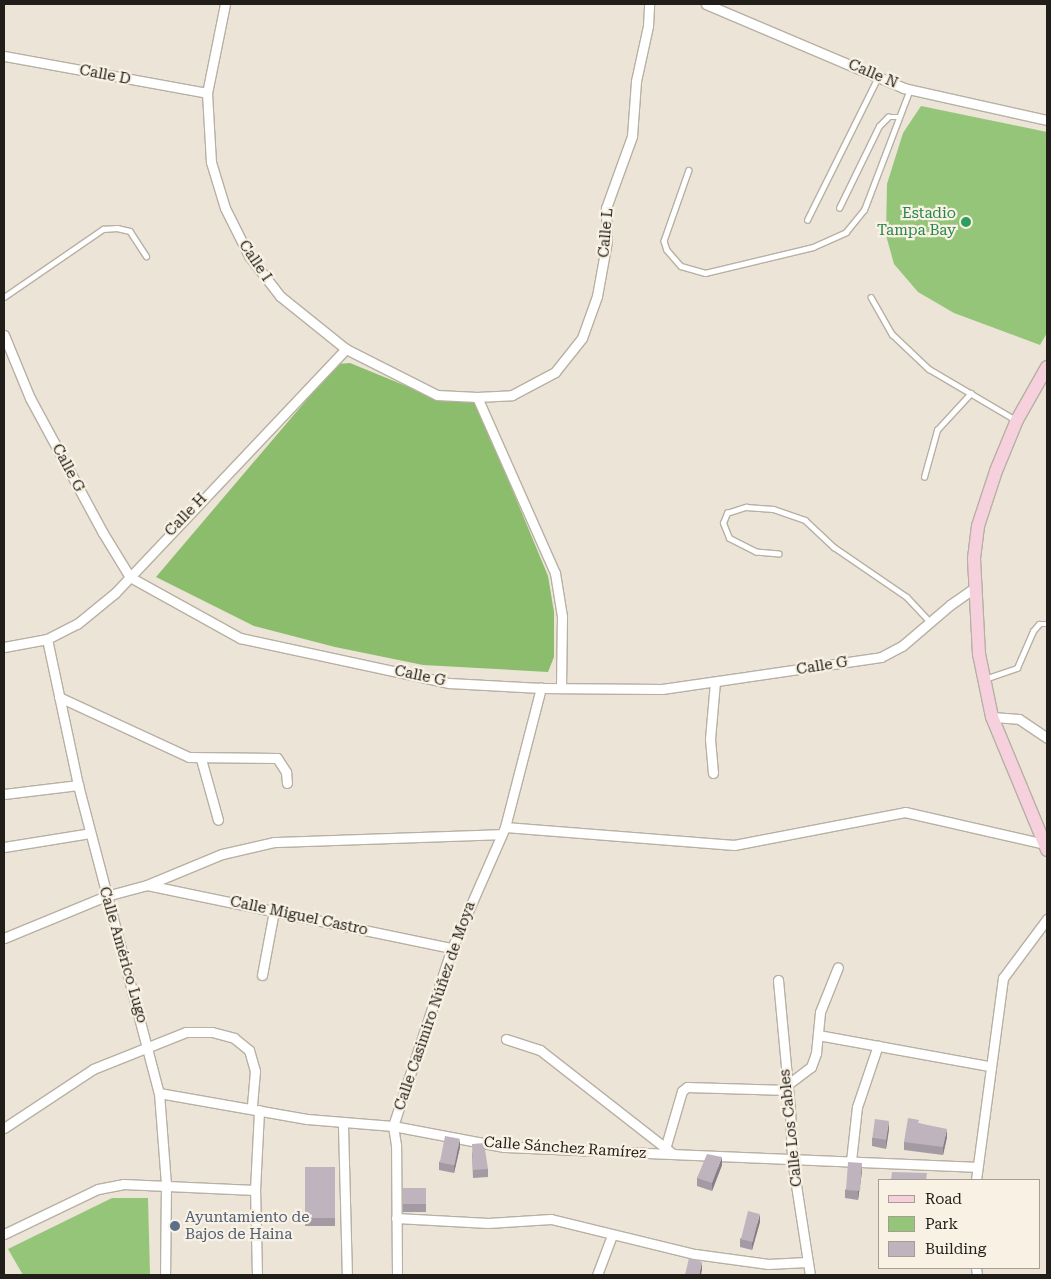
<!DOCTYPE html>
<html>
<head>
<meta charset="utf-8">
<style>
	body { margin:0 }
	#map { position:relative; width:1051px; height:1279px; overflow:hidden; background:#ebe4d7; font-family:"Roboto Serif",serif }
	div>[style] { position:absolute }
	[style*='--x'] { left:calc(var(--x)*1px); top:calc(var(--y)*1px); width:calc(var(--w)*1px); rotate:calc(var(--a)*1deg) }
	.green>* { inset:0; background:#95c578 }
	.forest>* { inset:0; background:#8bbd6c }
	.roads { filter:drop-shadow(1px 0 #b7b0a3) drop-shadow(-1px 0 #b7b0a3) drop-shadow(0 1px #b7b0a3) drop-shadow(0 -1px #b7b0a3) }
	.lane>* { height:4.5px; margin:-2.25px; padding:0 2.25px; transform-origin:2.25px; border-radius:2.25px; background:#fff }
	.street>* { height:9px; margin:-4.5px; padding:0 4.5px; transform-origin:4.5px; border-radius:4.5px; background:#fff }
	.secondary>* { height:12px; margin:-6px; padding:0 6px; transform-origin:6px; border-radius:6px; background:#f6d0dd }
	.wall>* { inset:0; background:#a49aa3; transform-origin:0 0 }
	.shaded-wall>* { inset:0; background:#867d85 }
	.building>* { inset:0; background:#bfb3be; transform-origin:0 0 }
	.dots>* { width:14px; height:14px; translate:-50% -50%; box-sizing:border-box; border:2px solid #f9f1e4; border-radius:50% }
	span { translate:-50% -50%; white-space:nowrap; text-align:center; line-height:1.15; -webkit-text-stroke:4.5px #f9f1e4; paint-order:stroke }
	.street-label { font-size:15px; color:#211e19 }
	.leisure-label { font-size:15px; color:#27864d }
	.right { translate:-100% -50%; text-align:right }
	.service-label { font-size:15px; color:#4e5e75 }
	.left { translate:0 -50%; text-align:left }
	.frame { position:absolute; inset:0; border:5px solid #211e19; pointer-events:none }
	.legend { position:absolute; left:878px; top:1179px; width:162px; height:90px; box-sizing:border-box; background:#f9f1e4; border:1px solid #a39d93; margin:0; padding:6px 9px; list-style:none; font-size:15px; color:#211e19 }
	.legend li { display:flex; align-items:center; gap:10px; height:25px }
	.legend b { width:25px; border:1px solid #a39d93 }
</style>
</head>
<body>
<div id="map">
	<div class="green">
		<i style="clip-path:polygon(921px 106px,1047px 132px,1047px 333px,1040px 345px,954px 313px,918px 292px,894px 264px,886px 235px,887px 184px,903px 133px)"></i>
		<i style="clip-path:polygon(112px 1198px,148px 1198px,150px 1275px,23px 1275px,8px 1249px)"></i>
	</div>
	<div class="forest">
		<i style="clip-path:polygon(350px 363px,433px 397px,475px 400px,548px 576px,554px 612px,554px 657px,548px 672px,423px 665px,335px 647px,254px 626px,156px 577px,337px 364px)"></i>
	</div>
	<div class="roads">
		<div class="lane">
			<i style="--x:689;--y:170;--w:75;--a:109.4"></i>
			<i style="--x:664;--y:241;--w:9;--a:72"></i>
			<i style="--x:667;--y:250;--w:21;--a:49"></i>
			<i style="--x:681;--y:266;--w:25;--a:16"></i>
			<i style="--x:705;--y:273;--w:111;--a:-13.5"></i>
			<i style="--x:813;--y:247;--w:36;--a:-24"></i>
			<i style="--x:846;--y:232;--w:28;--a:-51"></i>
			<i style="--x:864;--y:210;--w:129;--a:-69.2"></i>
			<i style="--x:839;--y:208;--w:91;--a:-64"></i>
			<i style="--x:879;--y:126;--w:13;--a:-45"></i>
			<i style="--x:888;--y:117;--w:12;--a:0"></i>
			<i style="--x:807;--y:220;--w:160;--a:-63.6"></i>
			<i style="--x:4;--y:297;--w:120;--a:-34.5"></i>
			<i style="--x:103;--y:229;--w:14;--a:-4"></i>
			<i style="--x:117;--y:228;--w:13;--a:13"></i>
			<i style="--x:130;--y:231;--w:30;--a:57"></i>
			<i style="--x:871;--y:297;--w:43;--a:60.4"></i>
			<i style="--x:892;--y:334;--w:51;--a:43.4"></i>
			<i style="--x:929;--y:369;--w:101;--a:30.4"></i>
			<i style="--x:924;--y:477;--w:49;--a:-74.5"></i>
			<i style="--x:937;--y:430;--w:50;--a:-47.4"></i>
			<i style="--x:779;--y:554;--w:23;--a:-175"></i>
			<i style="--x:756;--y:552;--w:30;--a:-153"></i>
			<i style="--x:729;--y:538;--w:16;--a:-112"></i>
			<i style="--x:723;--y:523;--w:11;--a:-68"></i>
			<i style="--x:727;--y:513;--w:20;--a:-18"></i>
			<i style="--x:746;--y:507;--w:27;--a:4"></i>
			<i style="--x:773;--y:509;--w:34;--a:19"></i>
			<i style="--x:805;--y:520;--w:40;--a:43"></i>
			<i style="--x:834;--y:547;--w:88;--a:34.4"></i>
			<i style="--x:907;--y:597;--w:34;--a:47"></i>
			<i style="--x:985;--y:679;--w:34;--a:-19"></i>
			<i style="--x:1017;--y:668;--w:40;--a:-66.6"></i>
			<i style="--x:1033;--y:631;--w:9;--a:-49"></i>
			<i style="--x:1039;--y:624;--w:8;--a:0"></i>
		</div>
		<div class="street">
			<i style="--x:225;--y:4;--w:91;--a:101.4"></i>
			<i style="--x:207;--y:93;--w:69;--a:86.7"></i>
			<i style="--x:211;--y:162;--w:48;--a:73.1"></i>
			<i style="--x:225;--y:208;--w:54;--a:63.4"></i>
			<i style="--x:249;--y:256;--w:51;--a:52.2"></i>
			<i style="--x:280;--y:296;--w:85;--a:38.8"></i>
			<i style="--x:346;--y:349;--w:102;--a:26.8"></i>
			<i style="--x:437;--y:395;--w:40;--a:2.9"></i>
			<i style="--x:477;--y:397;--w:35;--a:-3"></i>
			<i style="--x:512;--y:395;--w:49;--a:-28.1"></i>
			<i style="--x:555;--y:372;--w:43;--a:-51.5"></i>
			<i style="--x:582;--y:338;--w:45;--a:-70.3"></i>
			<i style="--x:597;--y:296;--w:56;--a:-79.7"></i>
			<i style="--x:607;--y:241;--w:33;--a:-92"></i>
			<i style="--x:606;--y:208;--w:77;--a:-70.1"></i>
			<i style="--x:632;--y:136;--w:55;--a:-85.8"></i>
			<i style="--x:636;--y:81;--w:56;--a:-77.7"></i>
			<i style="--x:648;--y:26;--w:22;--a:-87"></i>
			<i style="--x:706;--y:4;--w:215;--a:23"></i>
			<i style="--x:904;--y:88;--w:147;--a:12.6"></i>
			<i style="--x:4;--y:56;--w:206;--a:10.3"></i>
			<i style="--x:4;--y:335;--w:68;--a:67.6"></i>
			<i style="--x:30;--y:398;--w:153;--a:61.6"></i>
			<i style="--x:103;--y:533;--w:52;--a:58.5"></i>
			<i style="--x:130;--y:577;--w:126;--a:29"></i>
			<i style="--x:240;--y:638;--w:214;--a:12.2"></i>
			<i style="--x:449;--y:683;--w:92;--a:3.1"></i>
			<i style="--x:541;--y:688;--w:121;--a:0.5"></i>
			<i style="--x:662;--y:689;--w:221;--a:-8.3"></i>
			<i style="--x:881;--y:657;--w:24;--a:-28"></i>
			<i style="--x:902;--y:646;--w:63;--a:-40.5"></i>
			<i style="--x:950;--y:605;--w:32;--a:-35"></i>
			<i style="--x:477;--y:397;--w:193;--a:66.1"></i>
			<i style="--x:555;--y:573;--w:44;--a:80.8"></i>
			<i style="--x:562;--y:616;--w:72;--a:90.8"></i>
			<i style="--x:47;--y:639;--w:149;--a:78"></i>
			<i style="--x:78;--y:785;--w:318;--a:75.3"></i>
			<i style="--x:159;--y:1093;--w:92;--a:85.6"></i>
			<i style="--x:166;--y:1185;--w:90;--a:90.6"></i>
			<i style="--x:4;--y:647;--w:44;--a:-10.5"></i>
			<i style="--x:47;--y:639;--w:34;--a:-27"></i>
			<i style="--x:77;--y:624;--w:49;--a:-39.2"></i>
			<i style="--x:115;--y:593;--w:336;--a:-46.6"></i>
			<i style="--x:59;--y:697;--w:143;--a:24.8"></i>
			<i style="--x:189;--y:757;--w:88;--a:0.7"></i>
			<i style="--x:277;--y:758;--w:17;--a:57"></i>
			<i style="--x:286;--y:772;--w:11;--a:85"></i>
			<i style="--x:992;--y:717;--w:27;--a:4"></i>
			<i style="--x:1019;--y:719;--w:34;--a:34"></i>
			<i style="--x:201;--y:759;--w:63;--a:74.4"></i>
			<i style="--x:713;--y:773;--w:34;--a:-95"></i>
			<i style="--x:710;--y:739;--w:57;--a:-85"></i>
			<i style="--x:4;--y:794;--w:75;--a:-6.9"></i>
			<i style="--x:505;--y:827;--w:230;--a:4.5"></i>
			<i style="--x:734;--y:845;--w:174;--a:-10.9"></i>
			<i style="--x:905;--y:812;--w:144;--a:12.9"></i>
			<i style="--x:4;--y:847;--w:87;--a:-9.2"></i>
			<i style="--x:147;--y:885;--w:311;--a:11.7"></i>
			<i style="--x:4;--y:938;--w:110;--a:-22.4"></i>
			<i style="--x:106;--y:896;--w:42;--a:-15"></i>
			<i style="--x:147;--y:885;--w:81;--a:-22.5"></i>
			<i style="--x:222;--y:854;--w:53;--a:-13"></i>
			<i style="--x:274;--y:842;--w:227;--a:-2"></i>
			<i style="--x:262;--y:975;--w:65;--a:-79.4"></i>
			<i style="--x:778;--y:980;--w:130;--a:84.7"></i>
			<i style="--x:790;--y:1109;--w:50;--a:87.7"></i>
			<i style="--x:792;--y:1159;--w:117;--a:81.2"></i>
			<i style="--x:818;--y:1035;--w:174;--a:10.3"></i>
			<i style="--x:506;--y:1039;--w:36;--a:18"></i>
			<i style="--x:540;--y:1050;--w:169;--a:38"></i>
			<i style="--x:787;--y:1085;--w:30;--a:-37"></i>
			<i style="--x:811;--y:1067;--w:15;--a:-70"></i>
			<i style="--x:816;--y:1053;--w:41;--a:-84.4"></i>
			<i style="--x:820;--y:1012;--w:48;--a:-68.2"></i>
			<i style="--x:159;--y:1093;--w:150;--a:10"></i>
			<i style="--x:307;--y:1119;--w:86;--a:4.7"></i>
			<i style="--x:393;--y:1126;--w:113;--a:10.7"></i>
			<i style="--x:504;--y:1147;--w:471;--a:2.4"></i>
			<i style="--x:343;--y:1125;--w:150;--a:88.5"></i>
			<i style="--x:4;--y:1128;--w:107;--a:-33.5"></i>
			<i style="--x:93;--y:1069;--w:100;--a:-21.7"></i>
			<i style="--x:186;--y:1032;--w:26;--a:0"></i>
			<i style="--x:212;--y:1032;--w:23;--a:15"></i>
			<i style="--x:234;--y:1038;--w:19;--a:39"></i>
			<i style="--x:249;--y:1050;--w:22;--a:74"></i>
			<i style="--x:255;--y:1071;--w:36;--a:95"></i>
			<i style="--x:665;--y:1149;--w:60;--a:-73.7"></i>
			<i style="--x:682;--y:1091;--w:6;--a:-39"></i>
			<i style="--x:687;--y:1087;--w:101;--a:1.7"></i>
			<i style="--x:851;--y:1161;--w:54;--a:-83.7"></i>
			<i style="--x:857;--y:1107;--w:65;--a:-71.3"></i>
			<i style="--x:976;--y:1180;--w:204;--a:-82.4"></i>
			<i style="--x:1003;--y:978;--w:74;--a:-53.3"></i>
			<i style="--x:396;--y:1218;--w:92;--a:3.1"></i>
			<i style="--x:488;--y:1223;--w:63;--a:-3.6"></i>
			<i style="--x:551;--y:1219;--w:148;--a:13.7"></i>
			<i style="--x:695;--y:1254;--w:74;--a:7.8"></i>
			<i style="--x:768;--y:1264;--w:39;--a:-3"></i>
			<i style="--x:4;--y:1234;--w:104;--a:-25.6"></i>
			<i style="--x:98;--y:1189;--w:25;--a:-11"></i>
			<i style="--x:123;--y:1184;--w:132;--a:2.6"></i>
			<i style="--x:976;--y:1268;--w:7;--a:82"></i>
			<i style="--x:257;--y:1275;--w:85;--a:-91.3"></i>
			<i style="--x:255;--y:1190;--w:80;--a:-87.1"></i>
			<i style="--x:397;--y:1275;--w:130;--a:-90.4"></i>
			<i style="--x:396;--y:1145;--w:19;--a:-99"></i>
			<i style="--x:393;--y:1126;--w:188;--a:-71.7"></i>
			<i style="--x:452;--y:948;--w:132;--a:-66.3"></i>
			<i style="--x:505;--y:827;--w:144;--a:-75.5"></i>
			<i style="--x:597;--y:1275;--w:43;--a:-69.4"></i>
		</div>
		<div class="secondary">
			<i style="--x:1047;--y:367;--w:61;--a:119.5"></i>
			<i style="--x:1017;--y:420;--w:55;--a:112.4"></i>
			<i style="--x:996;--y:471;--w:58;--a:108.1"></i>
			<i style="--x:978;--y:526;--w:33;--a:97"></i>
			<i style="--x:974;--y:559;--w:95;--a:87"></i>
			<i style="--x:979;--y:654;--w:64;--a:78.3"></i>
			<i style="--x:992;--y:717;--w:144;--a:67.5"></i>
		</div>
	</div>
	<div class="wall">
		<i style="clip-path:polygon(919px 1123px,947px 1137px,943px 1155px,904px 1150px,904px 1142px)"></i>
		<i style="clip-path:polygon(889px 1129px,886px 1149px,872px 1146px,872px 1138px)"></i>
		<i style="clip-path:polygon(460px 1147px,454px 1173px,439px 1170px,439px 1162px)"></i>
		<i style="clip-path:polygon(472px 1152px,488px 1169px,488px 1177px,473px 1178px)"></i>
		<i style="clip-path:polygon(722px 1165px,712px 1191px,697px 1186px,697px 1178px)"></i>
		<i style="left:305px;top:1167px;width:30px;height:59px"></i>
		<i style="clip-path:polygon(862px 1171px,858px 1200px,845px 1198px,845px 1190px)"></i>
		<i style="left:403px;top:1188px;width:23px;height:24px"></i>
		<i style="clip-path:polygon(760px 1222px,752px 1250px,740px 1247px,740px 1239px)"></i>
	</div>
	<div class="shaded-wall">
		<i style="clip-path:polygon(889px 1121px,889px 1129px,886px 1149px,886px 1141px)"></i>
		<i style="clip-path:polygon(947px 1129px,947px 1137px,943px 1155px,943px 1147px)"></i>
		<i style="clip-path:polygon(460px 1139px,460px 1147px,454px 1173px,454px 1165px)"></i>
		<i style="clip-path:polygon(722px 1157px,722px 1165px,712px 1191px,712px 1183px)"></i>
		<i style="clip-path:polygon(862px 1163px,862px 1171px,858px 1200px,858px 1192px)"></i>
		<i style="clip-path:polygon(760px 1214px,760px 1222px,752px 1250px,752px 1242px)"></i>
		<i style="clip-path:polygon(702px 1262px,702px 1270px,701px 1275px,699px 1275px)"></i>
	</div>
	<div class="building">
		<i style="clip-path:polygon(908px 1118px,919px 1120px,918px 1123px,947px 1129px,943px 1147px,904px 1142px)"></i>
		<i style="left:875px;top:1119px;width:14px;height:19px;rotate:8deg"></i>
		<i style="left:445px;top:1136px;width:15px;height:27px;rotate:11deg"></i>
		<i style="clip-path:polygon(484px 1143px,488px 1169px,473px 1170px,472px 1144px)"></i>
		<i style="clip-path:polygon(707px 1154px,722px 1157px,712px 1183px,697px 1178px)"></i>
		<i style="left:848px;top:1162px;width:14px;height:28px;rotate:4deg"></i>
		<i style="left:305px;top:1167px;width:30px;height:51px"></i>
		<i style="clip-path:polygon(892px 1172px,927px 1173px,926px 1180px,891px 1180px)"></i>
		<i style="left:403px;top:1188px;width:23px;height:16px"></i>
		<i style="left:748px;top:1211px;width:12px;height:29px;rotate:14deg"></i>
		<i style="clip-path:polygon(689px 1258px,702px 1262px,699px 1275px,685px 1275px)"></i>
	</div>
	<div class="dots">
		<i style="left:966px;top:222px;background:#2e9e5b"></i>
		<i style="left:175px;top:1226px;background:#5c6f8a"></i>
	</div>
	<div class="street-label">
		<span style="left:873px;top:74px;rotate:23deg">Calle N</span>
		<span style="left:105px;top:75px;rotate:11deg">Calle D</span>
		<span style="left:606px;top:233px;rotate:-85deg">Calle L</span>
		<span style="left:255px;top:261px;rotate:56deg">Calle I</span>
		<span style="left:68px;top:468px;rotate:62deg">Calle G</span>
		<span style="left:186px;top:515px;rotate:-46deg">Calle H</span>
		<span style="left:822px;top:666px;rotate:-9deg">Calle G</span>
		<span style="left:420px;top:676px;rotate:12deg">Calle G</span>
		<span style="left:299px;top:916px;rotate:12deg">Calle Miguel Castro</span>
		<span style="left:123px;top:955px;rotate:74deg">Calle Américo Lugo</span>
		<span style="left:435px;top:1006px;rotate:-71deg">Calle Casimiro Núñez de Moya</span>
		<span style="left:791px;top:1128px;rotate:-96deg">Calle Los Cables</span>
		<span style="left:565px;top:1148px;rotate:4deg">Calle Sánchez Ramírez</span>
	</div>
	<div class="leisure-label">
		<span class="right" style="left:956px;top:222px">Estadio<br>Tampa Bay</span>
	</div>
	<div class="service-label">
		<span class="left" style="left:185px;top:1226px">Ayuntamiento de<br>Bajos de Haina</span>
	</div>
	<div class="frame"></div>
	<ul class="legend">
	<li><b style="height:6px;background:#f6d0dd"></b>Road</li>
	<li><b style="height:14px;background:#95c578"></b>Park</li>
	<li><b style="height:14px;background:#bfb3be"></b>Building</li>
	</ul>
</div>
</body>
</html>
